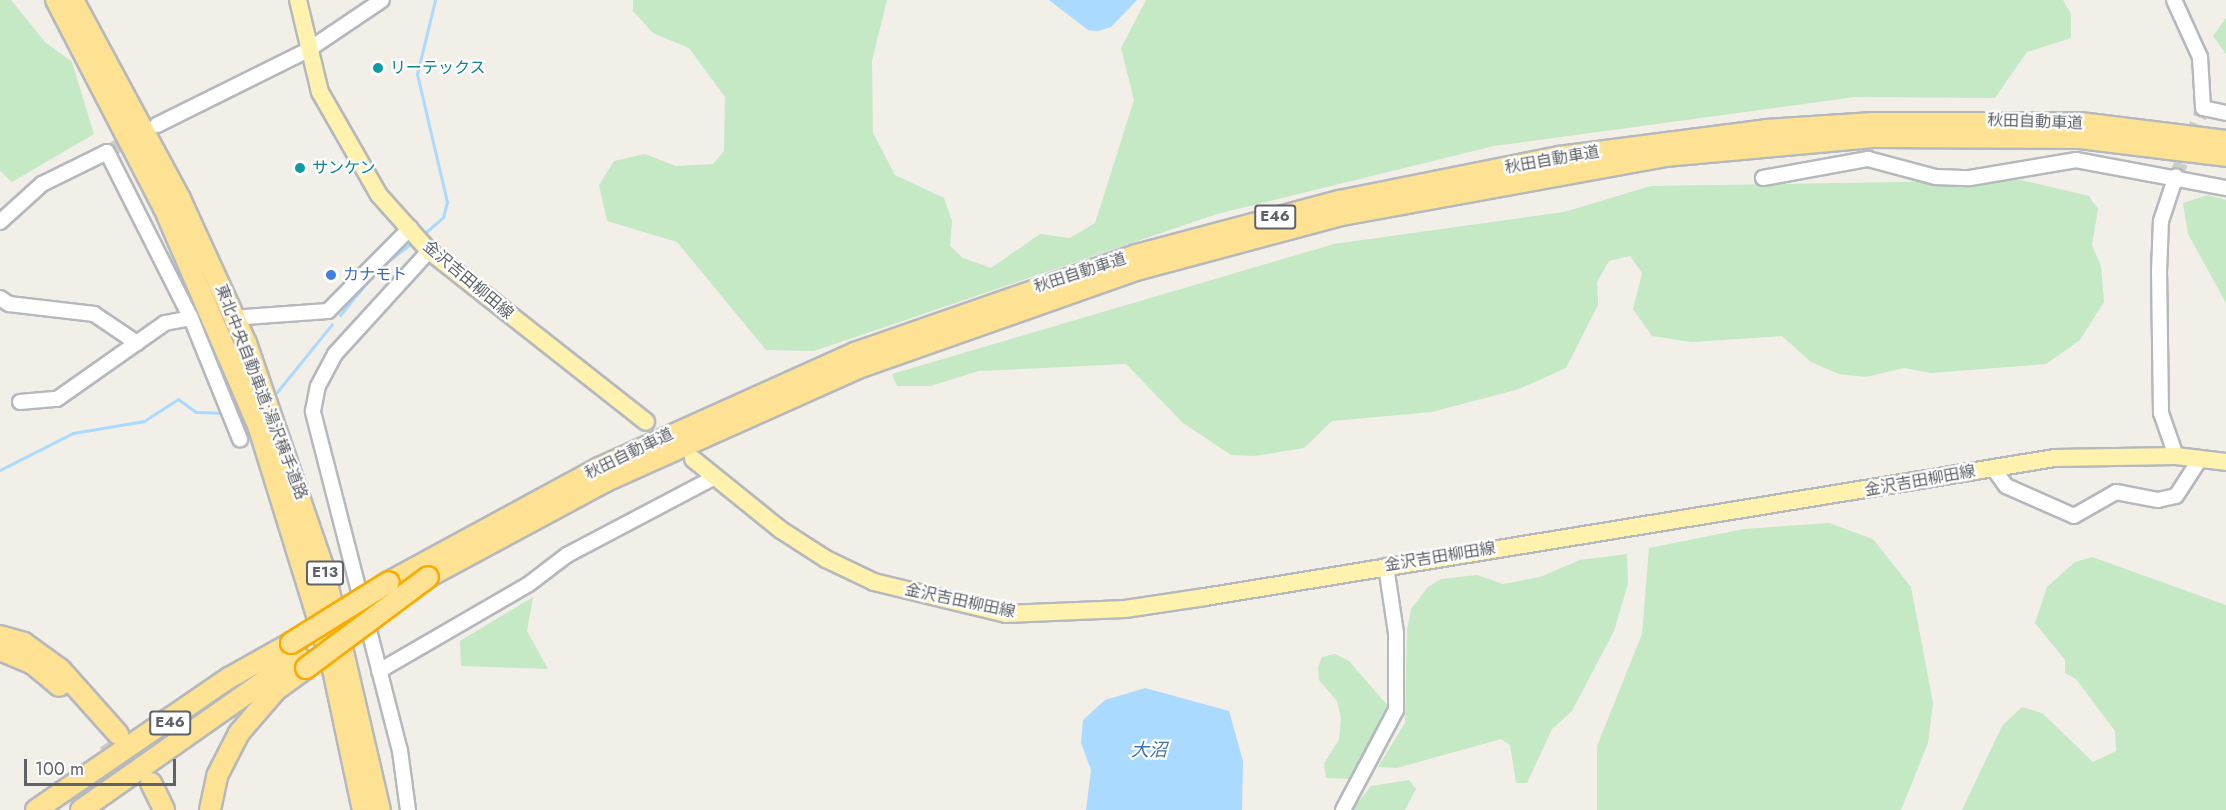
<!DOCTYPE html>
<html>
<head>
<meta charset="utf-8">
<style>
	body { margin:0 }
	#map { position:relative; width:2226px; height:810px; overflow:hidden; background:#f1efe8; font-family:Jost,"Noto Sans JP",sans-serif }
	div>[style] { position:absolute }
	[style*='--x'] { left:calc(var(--x)*1px); top:calc(var(--y)*1px); width:calc(var(--w)*1px); rotate:calc(var(--a)*1deg) }
	.green>* { inset:0; background:#c5e8c5 }
	.water>* { inset:0; background:#aadaff }
	.stream>* { height:3px; margin:-1.5px; padding:0 1.5px; transform-origin:1.5px; border-radius:1.5px; background:#aadaff }
	.minor-tunnel>* { height:14px; margin-top:-7px; transform-origin:0; background:repeating-linear-gradient(90deg,#ccccc8 0 14px,transparent 0 21px) }
	.highway-tunnel>* { height:20px; margin-top:-10px; transform-origin:0; background:repeating-linear-gradient(90deg,#ccccc8 0 20px,transparent 0 30px) }
	.roads { filter:drop-shadow(2px 0 #b5b8bc) drop-shadow(-2px 0 #b5b8bc) drop-shadow(0 2px #b5b8bc) drop-shadow(0 -2px #b5b8bc) }
	.minor>* { height:14px; margin:-7px; padding:0 7px; transform-origin:7px; border-radius:7px; background:#fff }
	.major>* { height:16px; margin:-8px; padding:0 8px; transform-origin:8px; border-radius:8px; background:#fff2af }
	.highway>* { height:20px; margin:-10px; padding:0 10px; transform-origin:10px; border-radius:10px; background:#fde293 }
	.bridges { filter:drop-shadow(2px 0 #f9ab00) drop-shadow(-2px 0 #f9ab00) drop-shadow(0 2px #f9ab00) drop-shadow(0 -2px #f9ab00) }
	.highway-bridge>* { height:20px; margin:-10px; padding:0 10px; transform-origin:10px; border-radius:10px; background:#fde293 }
	.dots>* { width:16px; height:16px; translate:-50% -50%; box-sizing:border-box; border:3px solid #fff; border-radius:50% }
	span { translate:-50% -50%; white-space:nowrap; text-align:center; line-height:1.15; -webkit-text-stroke:4.5px #fff; paint-order:stroke }
	.shield-label span { padding:2px 4px; background:#fff; border:2px solid; border-radius:4px; -webkit-text-stroke-width:0 }
	.shield-label { font-size:15px; color:#5f6368; font-weight:700 }
	.culture-label { font-size:16px; color:#0d838f }
	.left { translate:0 -50%; text-align:left }
	.street-label { font-size:16px; color:#5f6368 }
	.shop-label { font-size:16px; color:#366cbe }
	.water-label { font-size:18px; color:#4174aa; font-style:italic }
	.scale { position:absolute; left:24px; top:759px; width:152px; height:27px; box-sizing:border-box; border:3px solid #5f6368; border-top:0; padding-left:8px; font-size:18px; line-height:21px; white-space:nowrap; color:#5f6368; -webkit-text-stroke:4px #fff; paint-order:stroke }
</style>
</head>
<body>
<div id="map">
	<div class="green">
		<i style="clip-path:polygon(0 0,11px 0,45px 42px,72px 62px,94px 134px,12px 182px,0 171px)"></i>
		<i style="clip-path:polygon(633px 0,887px 0,872px 61px,873px 133px,895px 175px,944px 198px,952px 221px,950px 246px,963px 258px,991px 268px,1040px 234px,1070px 238px,1095px 223px,1134px 100px,1121px 48px,1146px 0,2063px 0,2071px 14px,2071px 38px,2027px 52px,1995px 98px,1855px 97px,1494px 146px,1217px 214px,814px 351px,766px 350px,677px 242px,607px 221px,599px 185px,614px 161px,645px 154px,676px 166px,713px 164px,724px 151px,725px 97px,689px 48px,653px 33px,633px 11px)"></i>
		<i style="clip-path:polygon(2226px 18px,2226px 54px,2213px 36px)"></i>
		<i style="clip-path:polygon(2021px 180px,2089px 196px,2098px 209px,2092px 245px,2101px 266px,2104px 302px,2080px 340px,2046px 364px,1931px 373px,1904px 368px,1866px 377px,1839px 374px,1811px 362px,1782px 336px,1692px 342px,1652px 336px,1633px 309px,1642px 273px,1630px 256px,1609px 261px,1597px 282px,1598px 305px,1566px 368px,1519px 389px,1432px 412px,1332px 421px,1304px 448px,1255px 456px,1231px 455px,1183px 423px,1126px 364px,979px 371px,930px 386px,897px 386px,892px 374px,1334px 244px,1564px 212px,1651px 186px)"></i>
		<i style="clip-path:polygon(2208px 195px,2226px 200px,2226px 303px,2188px 234px,2183px 203px)"></i>
		<i style="clip-path:polygon(1829px 523px,1873px 539px,1911px 587px,1933px 703px,1928px 743px,1901px 810px,1597px 810px,1597px 746px,1642px 634px,1649px 548px,1744px 529px)"></i>
		<i style="clip-path:polygon(1627px 554px,1628px 584px,1614px 631px,1572px 711px,1552px 729px,1527px 783px,1516px 783px,1510px 745px,1501px 739px,1397px 768px,1378px 767px,1405px 723px,1407px 630px,1411px 609px,1428px 587px,1441px 579px,1477px 575px,1503px 584px,1540px 577px,1580px 560px)"></i>
		<i style="clip-path:polygon(2092px 557px,2226px 605px,2226px 810px,1962px 810px,2002px 726px,2022px 707px,2042px 713px,2093px 762px,2116px 751px,2115px 731px,2076px 679px,2065px 673px,2065px 660px,2035px 623px,2047px 587px,2075px 562px)"></i>
		<i style="clip-path:polygon(533px 597px,527px 631px,548px 669px,461px 666px,460px 641px)"></i>
		<i style="clip-path:polygon(1335px 654px,1349px 661px,1388px 706px,1386px 723px,1354px 779px,1326px 778px,1324px 763px,1339px 740px,1341px 718px,1337px 701px,1319px 680px,1318px 667px,1322px 657px)"></i>
		<i style="clip-path:polygon(1409px 780px,1416px 789px,1405px 810px,1352px 810px,1371px 786px)"></i>
	</div>
	<div class="water">
		<i style="clip-path:polygon(1049px 0,1137px 0,1111px 27px,1098px 31px,1088px 30px)"></i>
		<i style="clip-path:polygon(1145px 688px,1229px 711px,1243px 761px,1242px 810px,1086px 810px,1091px 770px,1081px 743px,1083px 720px,1105px 700px)"></i>
	</div>
	<div class="stream">
		<i style="--x:426;--y:232;--w:23;--a:-41"></i>
		<i style="--x:443;--y:217;--w:16;--a:-75"></i>
		<i style="--x:447;--y:202;--w:131;--a:-103.2"></i>
		<i style="--x:417;--y:74;--w:76;--a:-76.3"></i>
		<i style="--x:382;--y:266;--w:37;--a:-38"></i>
		<i style="--x:340;--y:315;--w:52;--a:-50.5"></i>
		<i style="--x:277;--y:392;--w:87;--a:-51"></i>
		<i style="--x:0;--y:470;--w:82;--a:-26.9"></i>
		<i style="--x:73;--y:433;--w:72;--a:-9.6"></i>
		<i style="--x:144;--y:421;--w:40;--a:-32.9"></i>
		<i style="--x:178;--y:399;--w:22;--a:36"></i>
		<i style="--x:196;--y:412;--w:24;--a:2"></i>
	</div>
	<div class="minor-tunnel">
		<i style="--x:107;--y:152;--w:33;--a:-29"></i>
		<i style="--x:2176;--y:176;--w:73;--a:-68.3"></i>
	</div>
	<div class="highway-tunnel">
		<i style="--x:108;--y:742;--w:57;--a:57.1"></i>
	</div>
	<div class="roads">
		<div class="minor">
			<i style="--x:2174;--y:0;--w:63;--a:65.5"></i>
			<i style="--x:2200;--y:57;--w:51;--a:86.6"></i>
			<i style="--x:2203;--y:108;--w:24;--a:12"></i>
			<i style="--x:157;--y:125;--w:169;--a:-26.4"></i>
			<i style="--x:308;--y:50;--w:89;--a:-34"></i>
			<i style="--x:1763;--y:178;--w:107;--a:-10.3"></i>
			<i style="--x:1868;--y:159;--w:69;--a:15"></i>
			<i style="--x:1935;--y:177;--w:35;--a:2"></i>
			<i style="--x:1970;--y:178;--w:108;--a:-9.6"></i>
			<i style="--x:2076;--y:160;--w:153;--a:10.6"></i>
			<i style="--x:0;--y:222;--w:57;--a:-42.1"></i>
			<i style="--x:42;--y:184;--w:72;--a:-26.2"></i>
			<i style="--x:107;--y:152;--w:186;--a:63.2"></i>
			<i style="--x:191;--y:318;--w:131;--a:68"></i>
			<i style="--x:0;--y:298;--w:11;--a:34"></i>
			<i style="--x:9;--y:304;--w:86;--a:6.7"></i>
			<i style="--x:94;--y:314;--w:52;--a:34"></i>
			<i style="--x:245;--y:317;--w:83;--a:-4.1"></i>
			<i style="--x:328;--y:311;--w:117;--a:-45.3"></i>
			<i style="--x:20;--y:402;--w:37;--a:-5"></i>
			<i style="--x:57;--y:399;--w:132;--a:-35.1"></i>
			<i style="--x:165;--y:323;--w:26;--a:-11"></i>
			<i style="--x:2176;--y:456;--w:46;--a:-109.2"></i>
			<i style="--x:2161;--y:413;--w:141;--a:-90.8"></i>
			<i style="--x:2159;--y:272;--w:51;--a:-87.8"></i>
			<i style="--x:2161;--y:221;--w:47;--a:-71.6"></i>
			<i style="--x:1993;--y:468;--w:22;--a:54"></i>
			<i style="--x:2006;--y:486;--w:74;--a:23.8"></i>
			<i style="--x:2074;--y:516;--w:48;--a:-29.7"></i>
			<i style="--x:2116;--y:492;--w:43;--a:10.8"></i>
			<i style="--x:2158;--y:500;--w:18;--a:-13"></i>
			<i style="--x:2176;--y:496;--w:44;--a:-57"></i>
			<i style="--x:379;--y:671;--w:173;--a:-30.1"></i>
			<i style="--x:529;--y:584;--w:48;--a:-37.3"></i>
			<i style="--x:567;--y:555;--w:167;--a:-27.8"></i>
			<i style="--x:408;--y:810;--w:60;--a:-97.7"></i>
			<i style="--x:400;--y:751;--w:351;--a:-104.4"></i>
			<i style="--x:313;--y:411;--w:25;--a:-79"></i>
			<i style="--x:318;--y:386;--w:36;--a:-62"></i>
			<i style="--x:335;--y:354;--w:139;--a:-47.6"></i>
			<i style="--x:1343;--y:810;--w:113;--a:-62.1"></i>
			<i style="--x:1396;--y:710;--w:77;--a:-90"></i>
			<i style="--x:1396;--y:633;--w:68;--a:-98.5"></i>
		</div>
		<div class="major">
			<i style="--x:298;--y:0;--w:95;--a:76.6"></i>
			<i style="--x:320;--y:92;--w:119;--a:60.2"></i>
			<i style="--x:379;--y:195;--w:75;--a:48.2"></i>
			<i style="--x:429;--y:251;--w:276;--a:38.2"></i>
			<i style="--x:693;--y:459;--w:113;--a:38.9"></i>
			<i style="--x:781;--y:530;--w:54;--a:32.8"></i>
			<i style="--x:826;--y:559;--w:53;--a:25.6"></i>
			<i style="--x:874;--y:582;--w:136;--a:13.6"></i>
			<i style="--x:1006;--y:614;--w:119;--a:-2.4"></i>
			<i style="--x:1125;--y:609;--w:81;--a:-8.5"></i>
			<i style="--x:1205;--y:597;--w:861;--a:-9.29"></i>
			<i style="--x:2055;--y:458;--w:121;--a:-0.9"></i>
			<i style="--x:2176;--y:456;--w:50;--a:6.8"></i>
		</div>
		<div class="highway">
			<i style="--x:56;--y:0;--w:234;--a:62.6"></i>
			<i style="--x:164;--y:208;--w:240;--a:66.6"></i>
			<i style="--x:259;--y:428;--w:243;--a:72.8"></i>
			<i style="--x:331;--y:660;--w:153;--a:78"></i>
			<i style="--x:73;--y:0;--w:226;--a:61.7"></i>
			<i style="--x:180;--y:199;--w:158;--a:65.4"></i>
			<i style="--x:246;--y:343;--w:240;--a:71"></i>
			<i style="--x:324;--y:570;--w:246;--a:76.9"></i>
			<i style="--x:428;--y:577;--w:202;--a:-28.3"></i>
			<i style="--x:606;--y:481;--w:279;--a:-24.1"></i>
			<i style="--x:861;--y:367;--w:296;--a:-19.4"></i>
			<i style="--x:1140;--y:269;--w:208;--a:-15"></i>
			<i style="--x:1341;--y:215;--w:329;--a:-10.3"></i>
			<i style="--x:1665;--y:156;--w:209;--a:-5.2"></i>
			<i style="--x:1873;--y:137;--w:207;--a:0.3"></i>
			<i style="--x:2080;--y:138;--w:147;--a:7"></i>
			<i style="--x:389;--y:582;--w:239;--a:-28.5"></i>
			<i style="--x:599;--y:468;--w:281;--a:-24.2"></i>
			<i style="--x:855;--y:353;--w:298;--a:-19.2"></i>
			<i style="--x:1136;--y:255;--w:210;--a:-14.9"></i>
			<i style="--x:1339;--y:201;--w:224;--a:-11.3"></i>
			<i style="--x:1559;--y:157;--w:209;--a:-7.4"></i>
			<i style="--x:1766;--y:130;--w:107;--a:-3.7"></i>
			<i style="--x:1873;--y:123;--w:207;--a:0"></i>
			<i style="--x:2080;--y:123;--w:147;--a:7"></i>
			<i style="--x:0;--y:636;--w:25;--a:16"></i>
			<i style="--x:24;--y:643;--w:44;--a:35.8"></i>
			<i style="--x:60;--y:669;--w:87;--a:48.3"></i>
			<i style="--x:0;--y:650;--w:36;--a:23"></i>
			<i style="--x:33;--y:664;--w:34;--a:40"></i>
			<i style="--x:151;--y:783;--w:30;--a:64"></i>
			<i style="--x:36;--y:810;--w:234;--a:-34.4"></i>
			<i style="--x:229;--y:678;--w:71;--a:-29.4"></i>
			<i style="--x:81;--y:810;--w:266;--a:-35.1"></i>
			<i style="--x:210;--y:810;--w:35;--a:-78"></i>
			<i style="--x:217;--y:776;--w:48;--a:-62.9"></i>
			<i style="--x:239;--y:733;--w:57;--a:-49.3"></i>
			<i style="--x:276;--y:690;--w:37;--a:-36"></i>
		</div>
	</div>
	<div class="bridges">
		<div class="highway-bridge">
			<i style="--x:291;--y:643;--w:115;--a:-31.9"></i>
			<i style="--x:306;--y:668;--w:152;--a:-36.7"></i>
		</div>
	</div>
	<div class="dots">
		<i style="left:378px;top:68px;background:#0f9aa8"></i>
		<i style="left:300px;top:168px;background:#0f9aa8"></i>
		<i style="left:331px;top:275px;background:#3f7fe0"></i>
	</div>
	<div class="shield-label">
		<span style="left:1275px;top:217px">E46</span>
		<span style="left:325px;top:573px">E13</span>
		<span style="left:170px;top:723px">E46</span>
	</div>
	<div class="culture-label">
		<span class="left" style="left:390px;top:68px">リーテックス</span>
		<span class="left" style="left:312px;top:168px">サンケン</span>
	</div>
	<div class="street-label">
		<span style="left:2035px;top:122px;rotate:2deg">秋田自動車道</span>
		<span style="left:1552px;top:160px;rotate:-10deg">秋田自動車道</span>
		<span style="left:1080px;top:273px;rotate:-18deg">秋田自動車道</span>
		<span style="left:468px;top:280px;rotate:40deg">金沢吉田柳田線</span>
		<span style="left:261px;top:392px;rotate:69deg">東北中央自動車道;湯沢横手道路</span>
		<span style="left:629px;top:454px;rotate:-26deg">秋田自動車道</span>
		<span style="left:1920px;top:481px;rotate:-10deg">金沢吉田柳田線</span>
		<span style="left:1440px;top:557px;rotate:-9deg">金沢吉田柳田線</span>
		<span style="left:960px;top:601px;rotate:12deg">金沢吉田柳田線</span>
	</div>
	<div class="shop-label">
		<span class="left" style="left:343px;top:275px">カナモト</span>
	</div>
	<div class="water-label">
		<span style="left:1149px;top:750px">大沼</span>
	</div>
	<div class="scale">100 m</div>
</div>
</body>
</html>
